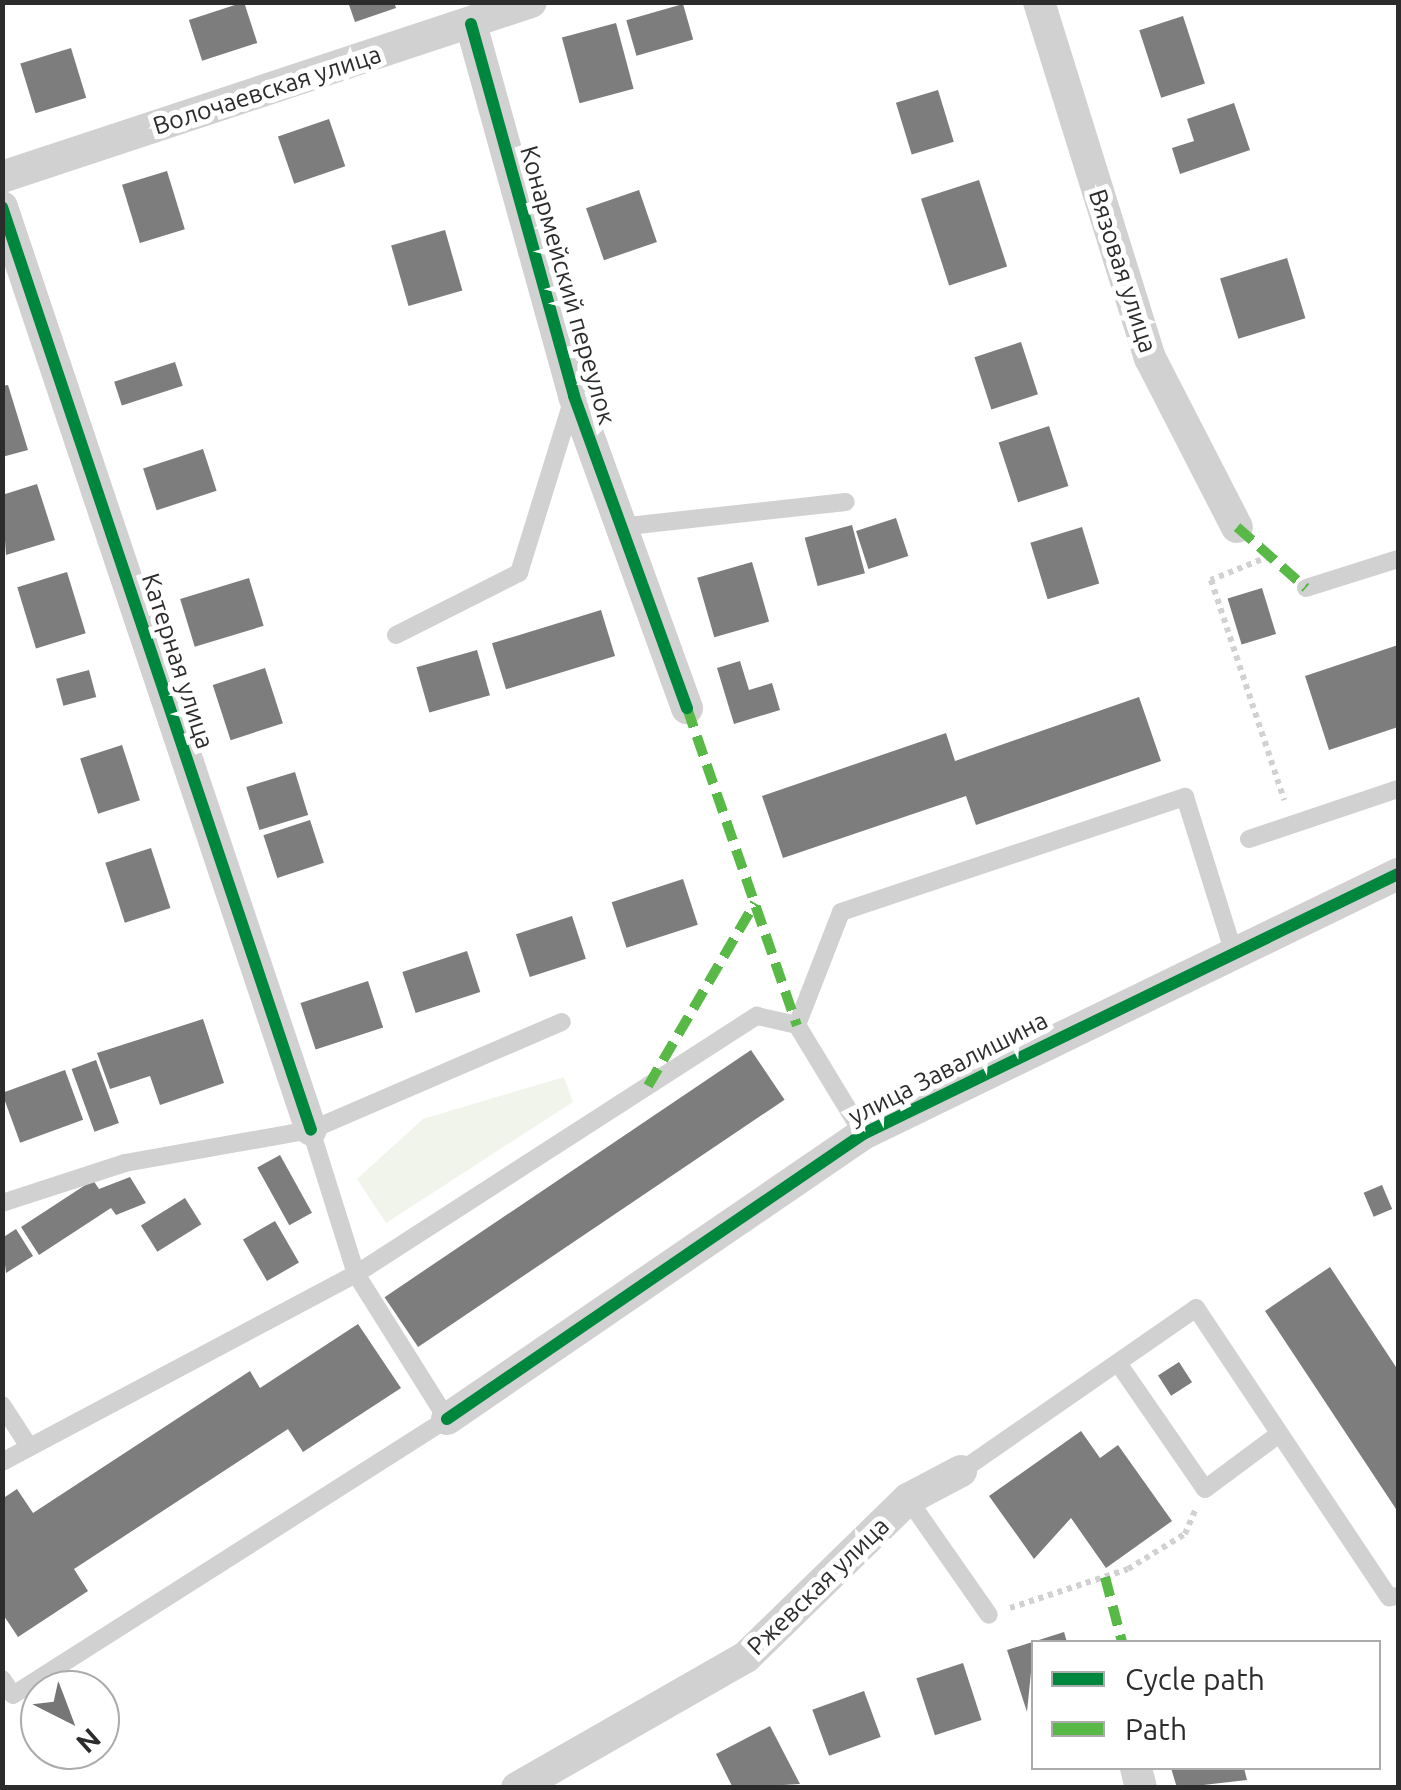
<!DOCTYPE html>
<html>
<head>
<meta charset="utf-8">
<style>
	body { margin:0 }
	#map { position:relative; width:1401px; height:1790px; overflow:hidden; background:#fff; font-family:Ubuntu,sans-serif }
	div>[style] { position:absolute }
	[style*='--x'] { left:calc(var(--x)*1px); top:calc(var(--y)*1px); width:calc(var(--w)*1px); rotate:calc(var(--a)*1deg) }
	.green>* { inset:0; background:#f1f4ea }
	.building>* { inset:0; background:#7d7d7d; transform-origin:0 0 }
	.path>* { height:6px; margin-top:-3px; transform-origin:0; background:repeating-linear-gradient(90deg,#d1d1d1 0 5px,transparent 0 10px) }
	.service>* { height:18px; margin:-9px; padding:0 9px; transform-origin:9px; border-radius:9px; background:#d1d1d1 }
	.minor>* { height:32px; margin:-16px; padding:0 16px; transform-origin:16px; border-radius:16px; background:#d1d1d1 }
	.quiet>* { height:10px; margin-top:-5px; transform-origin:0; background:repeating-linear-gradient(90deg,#58b947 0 20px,transparent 0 30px) }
	.cycleway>* { height:12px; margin:-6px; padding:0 6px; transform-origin:6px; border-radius:6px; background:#00873e }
	span { translate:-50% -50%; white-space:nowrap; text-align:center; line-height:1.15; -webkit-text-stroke:10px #fff; paint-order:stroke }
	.street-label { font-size:25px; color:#2c2c2c }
	.frame { position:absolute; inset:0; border:5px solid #2c2c2c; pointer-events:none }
	.legend { position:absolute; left:1031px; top:1640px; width:350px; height:130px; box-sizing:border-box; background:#fff; border:2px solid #ababab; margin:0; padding:12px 18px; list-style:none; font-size:30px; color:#2c2c2c }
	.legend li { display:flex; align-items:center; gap:20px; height:50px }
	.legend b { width:50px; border:2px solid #ababab }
	.north { position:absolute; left:20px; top:1670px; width:100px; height:100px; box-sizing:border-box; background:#fff; border:2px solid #ababab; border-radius:50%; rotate:138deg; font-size:28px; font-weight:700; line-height:40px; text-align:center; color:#2c2c2c }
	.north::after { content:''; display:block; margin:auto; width:35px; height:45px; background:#767676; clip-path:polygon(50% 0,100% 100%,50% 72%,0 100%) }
</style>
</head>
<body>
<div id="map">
	<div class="green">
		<i style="clip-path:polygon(564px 1077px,573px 1102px,386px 1223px,357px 1179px,423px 1119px)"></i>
	</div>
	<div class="building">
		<i style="left:244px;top:2px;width:43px;height:58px;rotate:72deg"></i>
		<i style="clip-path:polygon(348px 2px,394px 2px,396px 8px,355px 22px)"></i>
		<i style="left:683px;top:4px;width:37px;height:59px;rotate:74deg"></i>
		<i style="left:1183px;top:16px;width:71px;height:46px;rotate:72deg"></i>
		<i style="left:616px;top:23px;width:68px;height:56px;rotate:75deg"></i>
		<i style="left:71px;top:48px;width:52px;height:53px;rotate:73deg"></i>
		<i style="left:938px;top:90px;width:54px;height:44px;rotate:73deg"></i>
		<i style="clip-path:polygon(1234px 103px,1250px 150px,1180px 174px,1172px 148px,1194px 141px,1187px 119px)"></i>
		<i style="left:329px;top:119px;width:50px;height:54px;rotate:71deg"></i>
		<i style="left:167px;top:171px;width:61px;height:47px;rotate:73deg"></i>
		<i style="left:979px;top:180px;width:91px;height:61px;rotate:72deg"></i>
		<i style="left:639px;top:190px;width:55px;height:56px;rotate:71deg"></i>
		<i style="left:445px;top:230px;width:63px;height:56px;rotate:74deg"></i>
		<i style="left:1287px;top:258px;width:63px;height:70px;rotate:73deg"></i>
		<i style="left:1021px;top:342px;width:55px;height:49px;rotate:72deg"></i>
		<i style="left:175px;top:362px;width:25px;height:64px;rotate:72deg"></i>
		<i style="clip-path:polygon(8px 385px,28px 450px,2px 457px,2px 386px)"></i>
		<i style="left:1049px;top:426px;width:63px;height:53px;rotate:72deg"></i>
		<i style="left:203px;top:449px;width:44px;height:63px;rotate:72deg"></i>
		<i style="clip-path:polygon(37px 484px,55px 540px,6px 555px,2px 495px)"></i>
		<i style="left:896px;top:518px;width:40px;height:42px;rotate:72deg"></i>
		<i style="left:852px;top:525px;width:50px;height:49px;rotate:75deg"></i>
		<i style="left:1082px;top:527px;width:59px;height:54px;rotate:73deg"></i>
		<i style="left:752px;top:562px;width:62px;height:57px;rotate:74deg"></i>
		<i style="left:67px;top:572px;width:64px;height:52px;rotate:73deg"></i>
		<i style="left:249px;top:578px;width:50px;height:72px;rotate:73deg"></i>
		<i style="left:1262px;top:588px;width:48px;height:36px;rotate:73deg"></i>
		<i style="left:601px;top:610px;width:48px;height:114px;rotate:73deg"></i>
		<i style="clip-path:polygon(1398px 645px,1398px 727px,1329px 750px,1305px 676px)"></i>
		<i style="left:477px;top:650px;width:47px;height:63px;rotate:74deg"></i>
		<i style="clip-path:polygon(740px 661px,749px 690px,772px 683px,780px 710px,734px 724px,717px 668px)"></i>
		<i style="left:265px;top:668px;width:58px;height:55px;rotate:72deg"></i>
		<i style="left:89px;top:670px;width:28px;height:34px;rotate:75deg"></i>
		<i style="clip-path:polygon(1139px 697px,1161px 761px,976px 825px,966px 796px,783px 858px,762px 796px,946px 733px,955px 761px)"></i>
		<i style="left:122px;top:745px;width:58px;height:44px;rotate:72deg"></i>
		<i style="left:295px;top:772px;width:45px;height:51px;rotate:73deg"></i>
		<i style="left:310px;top:820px;width:45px;height:49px;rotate:72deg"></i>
		<i style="left:151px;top:848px;width:63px;height:48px;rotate:72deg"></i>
		<i style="left:683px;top:879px;width:48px;height:75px;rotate:72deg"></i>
		<i style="left:572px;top:916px;width:45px;height:59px;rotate:72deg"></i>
		<i style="left:467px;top:951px;width:43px;height:68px;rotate:72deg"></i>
		<i style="left:368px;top:981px;width:49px;height:71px;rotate:72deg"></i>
		<i style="clip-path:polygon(203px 1019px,224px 1083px,160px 1105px,150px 1076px,110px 1089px,97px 1053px)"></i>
		<i style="left:751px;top:1050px;width:60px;height:442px;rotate:56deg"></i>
		<i style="left:96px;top:1060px;width:67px;height:26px;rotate:70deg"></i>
		<i style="left:65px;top:1070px;width:53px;height:67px;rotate:70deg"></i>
		<i style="left:280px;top:1155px;width:66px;height:26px;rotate:61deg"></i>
		<i style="clip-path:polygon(130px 1177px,146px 1203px,116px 1215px,111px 1208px,39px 1255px,21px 1227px,93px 1180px,99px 1189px)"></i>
		<i style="left:1382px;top:1185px;width:26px;height:20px;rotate:67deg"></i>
		<i style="left:185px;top:1198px;width:31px;height:52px;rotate:58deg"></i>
		<i style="left:275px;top:1221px;width:48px;height:37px;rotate:60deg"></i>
		<i style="clip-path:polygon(16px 1229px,33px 1256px,6px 1273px,2px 1238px)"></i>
		<i style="clip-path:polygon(1330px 1267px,1398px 1370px,1398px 1512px,1265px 1311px)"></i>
		<i style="clip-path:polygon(358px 1324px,401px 1388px,303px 1452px,288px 1429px,74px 1569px,88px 1591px,18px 1637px,2px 1613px,2px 1499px,17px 1489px,33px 1513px,250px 1371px,260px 1388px)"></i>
		<i style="left:1179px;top:1362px;width:24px;height:25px;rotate:57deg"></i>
		<i style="clip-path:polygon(1081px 1431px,1100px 1458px,1118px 1445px,1172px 1521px,1106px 1568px,1071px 1518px,1034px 1559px,989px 1496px)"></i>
		<i style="clip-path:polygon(1064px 1632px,1067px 1642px,1034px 1642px,1027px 1712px,1007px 1650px)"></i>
		<i style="left:963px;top:1663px;width:60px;height:49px;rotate:72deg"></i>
		<i style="left:864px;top:1691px;width:49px;height:55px;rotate:70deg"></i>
		<i style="clip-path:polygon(770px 1726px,800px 1784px,733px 1788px,716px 1754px)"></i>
		<i style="clip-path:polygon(1171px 1768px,1244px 1768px,1247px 1780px,1177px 1788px)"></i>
	</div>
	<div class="path">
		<i style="--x:1270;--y:556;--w:64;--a:157.9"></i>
		<i style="--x:1211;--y:580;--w:232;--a:71.6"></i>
		<i style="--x:1010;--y:1608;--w:124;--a:-18.3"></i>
		<i style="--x:1128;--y:1569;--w:67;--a:-31.6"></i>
		<i style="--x:1185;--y:1534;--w:26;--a:-67"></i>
	</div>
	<div class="service">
		<i style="--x:619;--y:527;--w:228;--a:-6.3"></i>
		<i style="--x:1306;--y:588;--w:96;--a:-17.5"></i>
		<i style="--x:396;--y:635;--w:138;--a:-26.8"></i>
		<i style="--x:519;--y:573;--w:182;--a:-72.8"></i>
		<i style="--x:1249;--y:839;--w:157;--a:-18.6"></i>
		<i style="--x:797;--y:1025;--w:121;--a:-68.7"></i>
		<i style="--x:841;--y:912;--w:363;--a:-18.5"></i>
		<i style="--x:1185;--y:797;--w:164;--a:72.6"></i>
		<i style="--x:2;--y:1203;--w:129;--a:-18"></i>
		<i style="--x:125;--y:1163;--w:189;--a:-10.1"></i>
		<i style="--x:311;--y:1130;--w:273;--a:-23.3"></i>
		<i style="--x:1118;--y:1363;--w:153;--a:55.4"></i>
		<i style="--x:1205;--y:1489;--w:92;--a:-36.6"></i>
		<i style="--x:2;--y:1405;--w:48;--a:57"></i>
		<i style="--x:2;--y:1462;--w:401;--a:-28"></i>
		<i style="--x:356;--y:1274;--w:477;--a:-32.8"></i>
		<i style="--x:757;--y:1016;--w:41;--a:12.7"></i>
		<i style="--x:797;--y:1025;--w:127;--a:58.8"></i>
		<i style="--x:961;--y:1471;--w:286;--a:-34.7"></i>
		<i style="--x:1196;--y:1308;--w:348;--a:56.3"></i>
		<i style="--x:1389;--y:1597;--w:9;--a:-6"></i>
		<i style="--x:908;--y:1499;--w:141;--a:55.1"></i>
		<i style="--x:2;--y:1679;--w:19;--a:55"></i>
		<i style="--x:13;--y:1695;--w:514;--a:-32.45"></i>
		<i style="--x:447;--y:1419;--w:171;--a:-122.1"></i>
		<i style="--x:356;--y:1274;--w:151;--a:-107.4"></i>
	</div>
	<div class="minor">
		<i style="--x:1039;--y:2;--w:373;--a:72.7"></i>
		<i style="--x:1150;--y:358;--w:190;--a:62.8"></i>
		<i style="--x:471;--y:24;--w:386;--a:74.5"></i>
		<i style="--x:574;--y:396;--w:332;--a:70.1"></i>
		<i style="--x:2;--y:177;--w:557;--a:-18.3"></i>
		<i style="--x:2;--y:207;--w:973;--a:71.49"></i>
		<i style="--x:447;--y:1419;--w:504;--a:-34.41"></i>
		<i style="--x:863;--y:1134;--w:595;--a:-25.92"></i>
		<i style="--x:1136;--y:1768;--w:21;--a:76"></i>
		<i style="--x:517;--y:1788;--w:264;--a:-29.8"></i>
		<i style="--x:746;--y:1657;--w:226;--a:-44.3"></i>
		<i style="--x:908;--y:1499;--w:60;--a:-27.8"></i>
	</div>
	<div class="quiet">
		<i style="--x:1237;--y:527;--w:92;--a:41.5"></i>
		<i style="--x:687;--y:708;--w:336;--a:70.9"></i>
		<i style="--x:648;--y:1086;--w:212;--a:-59.7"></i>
		<i style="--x:1105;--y:1577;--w:67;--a:75.3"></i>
	</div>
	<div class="cycleway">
		<i style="--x:471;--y:24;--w:386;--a:74.5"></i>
		<i style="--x:574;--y:396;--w:332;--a:70.1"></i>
		<i style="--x:2;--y:207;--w:973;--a:71.49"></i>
		<i style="--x:447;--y:1419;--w:504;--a:-34.41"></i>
		<i style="--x:863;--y:1134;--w:595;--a:-25.92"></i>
	</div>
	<div class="street-label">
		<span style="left:267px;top:90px;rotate:-18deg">Волочаевская улица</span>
		<span style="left:1123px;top:271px;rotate:72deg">Вязовая улица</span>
		<span style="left:568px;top:285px;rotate:74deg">Конармейский переулок</span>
		<span style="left:178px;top:661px;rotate:72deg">Катерная улица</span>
		<span style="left:948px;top:1068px;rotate:-27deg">улица Завалишина</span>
		<span style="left:818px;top:1586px;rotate:-44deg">Ржевская улица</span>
	</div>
	<div class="frame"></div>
	<ul class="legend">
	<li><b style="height:12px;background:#00873e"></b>Cycle path</li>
	<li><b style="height:12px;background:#58b947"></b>Path</li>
	</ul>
	<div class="north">N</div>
</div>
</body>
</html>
